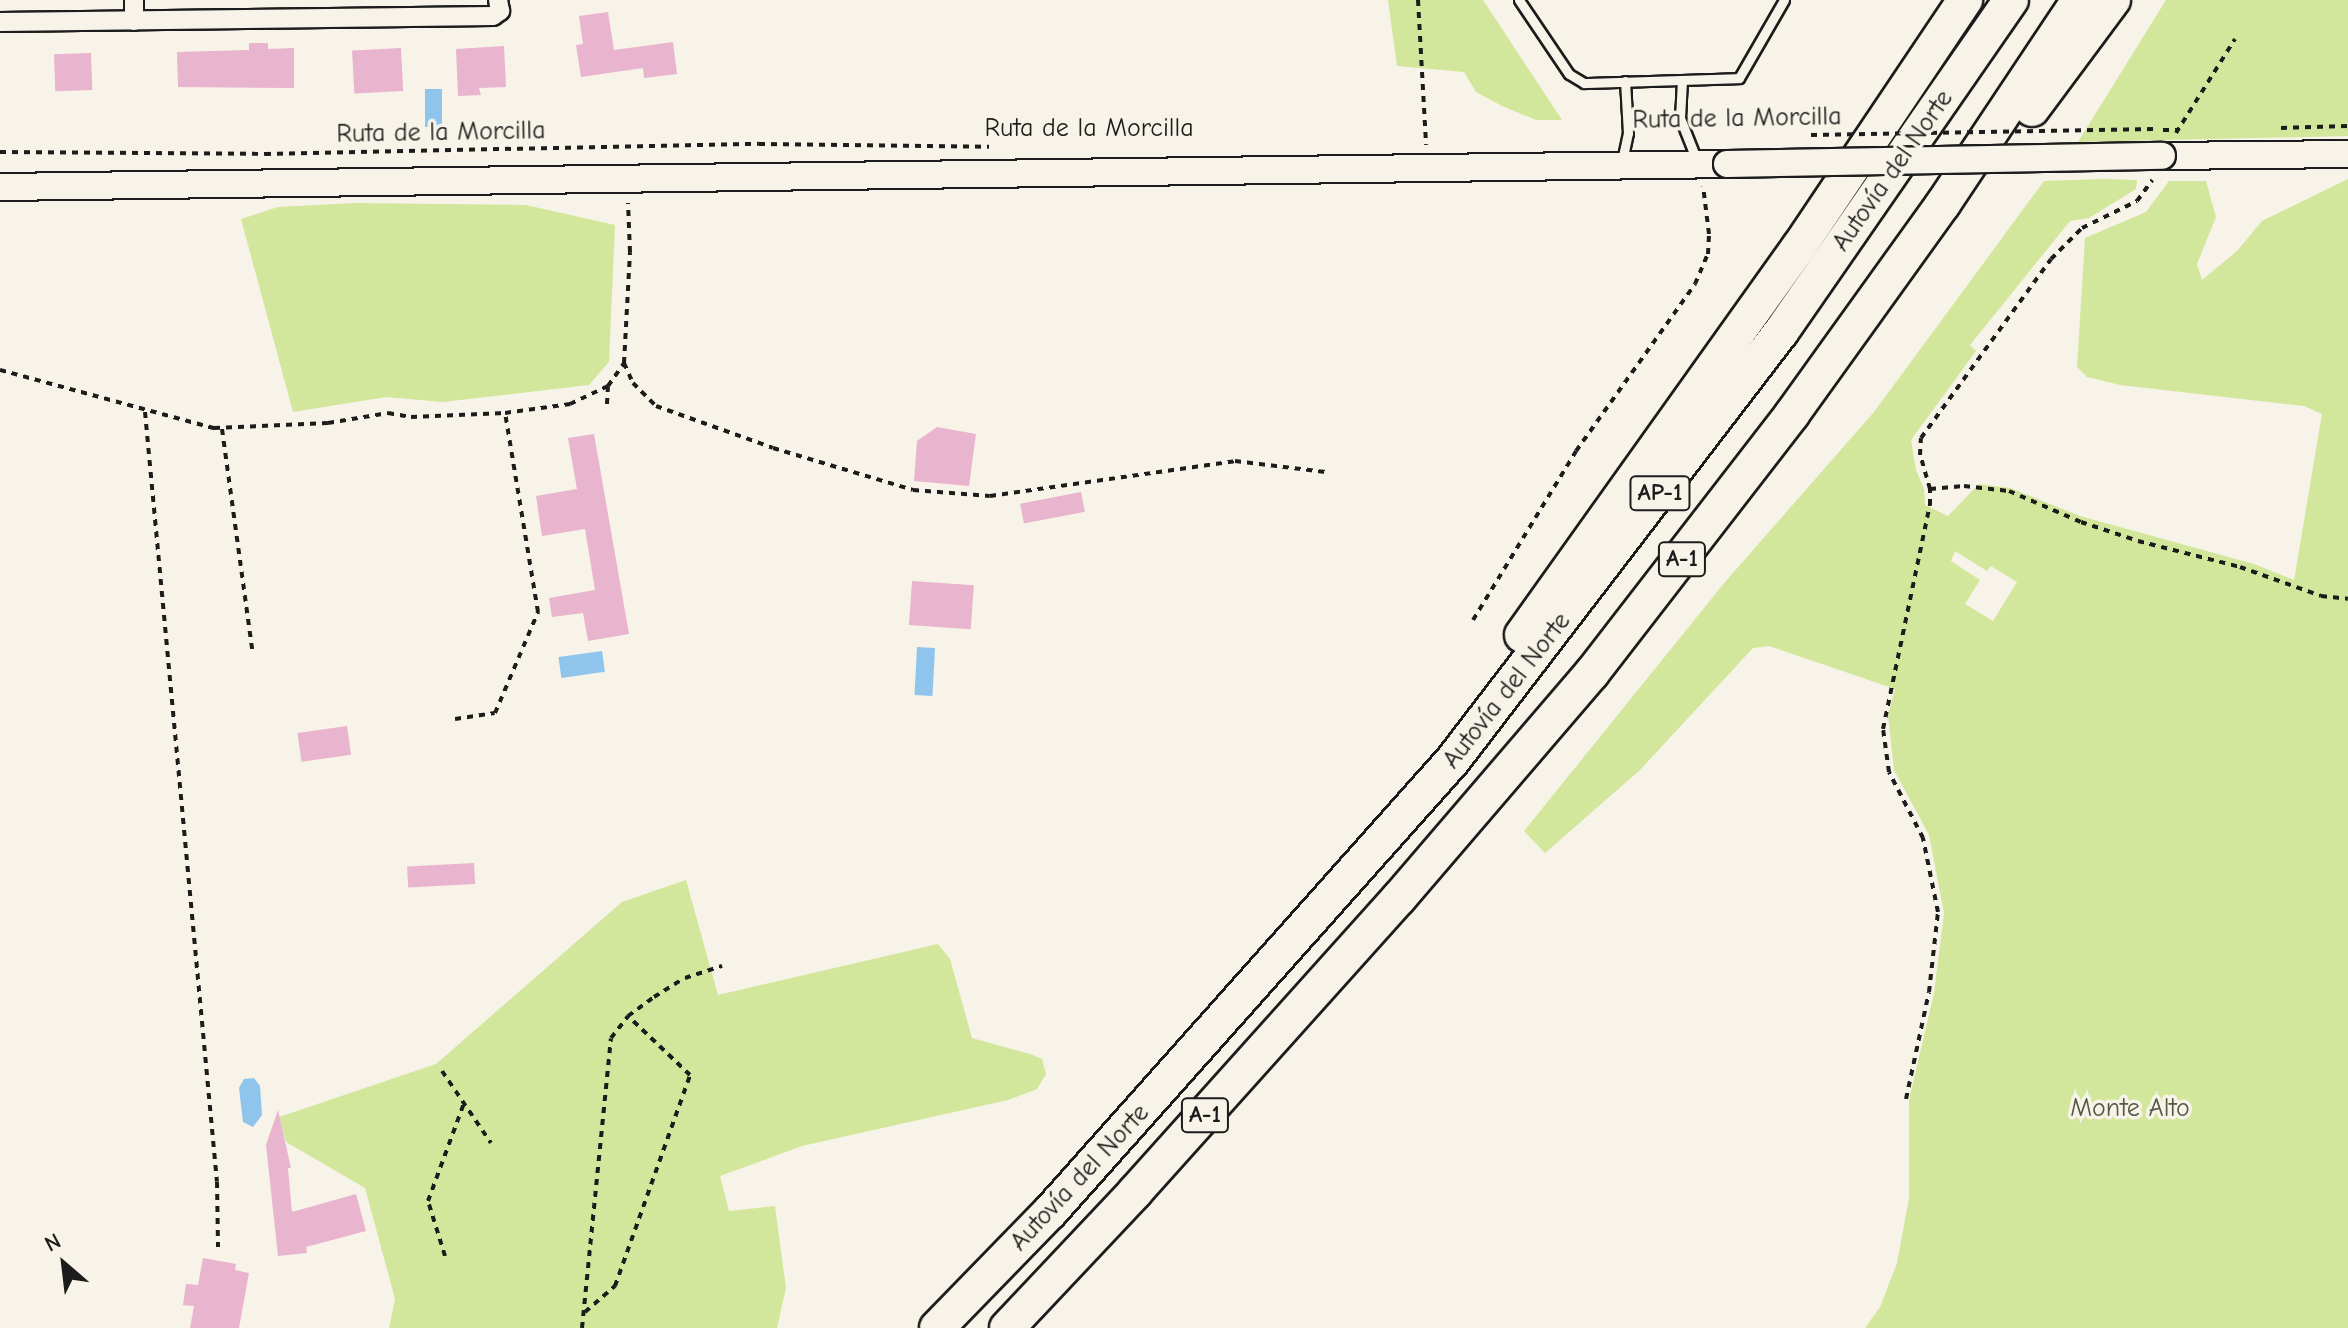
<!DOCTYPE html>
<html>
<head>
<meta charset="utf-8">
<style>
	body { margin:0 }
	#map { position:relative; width:2348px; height:1328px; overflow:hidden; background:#f7f3e8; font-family:"Comic Neue",sans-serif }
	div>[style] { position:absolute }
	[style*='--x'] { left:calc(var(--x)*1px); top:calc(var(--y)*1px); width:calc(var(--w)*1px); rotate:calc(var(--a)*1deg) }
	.green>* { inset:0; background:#d2e79b }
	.water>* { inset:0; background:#8fc5ed; transform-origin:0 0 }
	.building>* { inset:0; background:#e9b4cd; transform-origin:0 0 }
	.path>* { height:4px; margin-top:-2px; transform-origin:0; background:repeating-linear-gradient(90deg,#1c1c1c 0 6px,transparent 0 12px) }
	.roads { filter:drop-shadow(2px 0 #1c1c1c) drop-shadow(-2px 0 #1c1c1c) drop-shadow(0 2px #1c1c1c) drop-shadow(0 -2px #1c1c1c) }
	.lane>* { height:9px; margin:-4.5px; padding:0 4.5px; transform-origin:4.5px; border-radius:4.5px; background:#f7f3e8 }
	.street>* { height:18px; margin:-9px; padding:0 9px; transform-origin:9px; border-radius:9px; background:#f7f3e8 }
	.secondary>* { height:26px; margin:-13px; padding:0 13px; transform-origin:13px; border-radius:13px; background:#f7f3e8 }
	.highway>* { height:34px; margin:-17px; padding:0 17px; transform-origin:17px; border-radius:17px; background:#f7f3e8 }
	.path-bridge>* { height:4px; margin-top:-2px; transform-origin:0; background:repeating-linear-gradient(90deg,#1c1c1c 0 6px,transparent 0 12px) }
	.bridges { filter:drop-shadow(2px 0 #1c1c1c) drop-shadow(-2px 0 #1c1c1c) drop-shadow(0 2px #1c1c1c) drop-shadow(0 -2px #1c1c1c) }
	.secondary-bridge>* { height:26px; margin:-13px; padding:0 13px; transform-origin:13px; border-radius:13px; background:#f7f3e8 }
	span { translate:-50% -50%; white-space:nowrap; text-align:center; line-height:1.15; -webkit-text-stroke:7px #f7f3e8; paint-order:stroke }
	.shield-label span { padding:2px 6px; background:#f7f3e8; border:2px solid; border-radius:6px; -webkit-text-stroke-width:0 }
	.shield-label { font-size:24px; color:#1c1c1c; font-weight:700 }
	.street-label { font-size:26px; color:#1c1c1c }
	.park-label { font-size:26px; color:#535942 }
	.north { position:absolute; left:24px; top:1224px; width:80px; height:80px; -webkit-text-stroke:6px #f7f3e8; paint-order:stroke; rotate:332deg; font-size:22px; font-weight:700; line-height:32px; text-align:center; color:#1c1c1c }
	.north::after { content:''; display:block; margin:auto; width:28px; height:36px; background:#1c1c1c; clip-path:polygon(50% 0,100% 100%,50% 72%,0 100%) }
</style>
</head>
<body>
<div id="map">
	<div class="green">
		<i style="clip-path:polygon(1388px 0,1483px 0,1562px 120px,1536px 120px,1502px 106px,1476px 92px,1464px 72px,1397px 66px)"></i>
		<i style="clip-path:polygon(2166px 0,2348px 0,2348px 136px,2078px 142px)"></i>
		<i style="clip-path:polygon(evenodd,2104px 179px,2137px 180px,2136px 189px,2089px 218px,2070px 221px,1970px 345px,1976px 351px,1911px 440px,1916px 470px,1924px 489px,1925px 505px,1948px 516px,1979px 484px,2010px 488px,2080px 516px,2254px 564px,2294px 580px,2322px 414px,2304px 406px,2120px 385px,2087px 377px,2077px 367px,2085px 238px,2146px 212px,2169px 181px,2206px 181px,2216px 217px,2197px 264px,2202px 280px,2237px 251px,2262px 221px,2348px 179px,2348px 1328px,1865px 1328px,1880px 1307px,1897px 1263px,1909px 1198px,1909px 1100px,1934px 993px,1944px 913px,1929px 835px,1894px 770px,1888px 715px,1895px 689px,1769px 646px,1753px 648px,1639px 771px,1545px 853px,1524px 831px,1725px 582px,1874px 412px,2044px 181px,2104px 179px,1955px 551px,1987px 571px,1991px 566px,2017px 582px,1993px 621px,1965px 604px,1980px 580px,1951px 561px,1955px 551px)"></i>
		<i style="clip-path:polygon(355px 203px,526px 205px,615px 225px,609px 362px,589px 385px,443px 402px,386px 397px,293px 412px,241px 219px,278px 207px)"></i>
		<i style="clip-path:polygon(686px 880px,718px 995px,938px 944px,950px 959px,972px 1038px,1030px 1054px,1042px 1059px,1046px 1074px,1037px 1089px,1008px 1100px,802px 1146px,720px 1176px,729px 1211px,775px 1206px,786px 1288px,777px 1328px,389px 1328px,395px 1299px,365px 1188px,286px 1142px,279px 1117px,436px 1064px,622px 902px)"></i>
	</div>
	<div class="water">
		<i style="left:425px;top:89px;width:17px;height:38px"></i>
		<i style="left:917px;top:647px;width:18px;height:48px;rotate:3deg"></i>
		<i style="left:602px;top:651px;width:21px;height:44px;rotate:82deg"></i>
		<i style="clip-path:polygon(254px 1078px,260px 1086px,262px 1115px,253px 1127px,243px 1122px,239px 1088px,244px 1079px)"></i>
	</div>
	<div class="building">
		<i style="clip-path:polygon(608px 12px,614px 50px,673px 42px,677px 74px,644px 78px,643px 68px,581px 77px,576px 45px,583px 44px,579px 16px)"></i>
		<i style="clip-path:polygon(249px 43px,268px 43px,268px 49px,294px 48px,294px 88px,178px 87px,177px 52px,249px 50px)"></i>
		<i style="clip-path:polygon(504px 46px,506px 87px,479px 88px,481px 95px,458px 96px,456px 49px)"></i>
		<i style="left:401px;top:48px;width:43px;height:49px;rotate:87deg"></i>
		<i style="left:91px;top:53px;width:37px;height:37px;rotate:88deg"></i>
		<i style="clip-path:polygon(937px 427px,976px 434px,969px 486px,914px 481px,917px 441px)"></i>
		<i style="clip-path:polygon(594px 434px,629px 634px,588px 641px,583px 613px,552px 617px,549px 598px,595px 590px,585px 529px,542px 536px,536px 496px,577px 489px,568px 438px)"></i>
		<i style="left:1081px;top:492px;width:20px;height:62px;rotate:79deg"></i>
		<i style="left:912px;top:581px;width:62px;height:44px;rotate:4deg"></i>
		<i style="left:347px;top:726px;width:29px;height:50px;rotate:82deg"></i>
		<i style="left:474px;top:863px;width:21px;height:67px;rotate:87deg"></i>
		<i style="clip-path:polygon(278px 1110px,291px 1168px,288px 1168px,292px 1212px,356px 1194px,366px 1231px,306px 1247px,307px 1253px,278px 1256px,266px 1145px)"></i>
		<i style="clip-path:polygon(203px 1258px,236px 1264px,235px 1270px,249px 1273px,239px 1328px,190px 1328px,194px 1306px,183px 1305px,186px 1284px,198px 1285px)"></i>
	</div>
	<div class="path">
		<i style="--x:1418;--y:0;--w:145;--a:86.8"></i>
		<i style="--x:2281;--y:128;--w:67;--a:-1.7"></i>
		<i style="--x:2176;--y:133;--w:111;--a:-57.9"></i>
		<i style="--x:0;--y:152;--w:265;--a:0.4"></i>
		<i style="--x:265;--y:154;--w:494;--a:-1.2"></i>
		<i style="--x:759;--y:144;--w:230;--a:0.7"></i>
		<i style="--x:624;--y:363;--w:22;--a:66"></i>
		<i style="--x:633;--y:383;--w:33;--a:45"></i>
		<i style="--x:656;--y:406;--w:124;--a:19.7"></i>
		<i style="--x:773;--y:448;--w:146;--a:16.7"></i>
		<i style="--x:913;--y:490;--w:77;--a:4.5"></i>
		<i style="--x:990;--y:496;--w:247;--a:-8.1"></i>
		<i style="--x:1235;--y:461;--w:91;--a:7"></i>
		<i style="--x:0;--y:370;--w:222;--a:15.2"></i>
		<i style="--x:214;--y:428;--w:114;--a:-2.5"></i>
		<i style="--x:328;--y:423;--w:61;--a:-9.5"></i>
		<i style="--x:388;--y:413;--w:23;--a:10"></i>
		<i style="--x:411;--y:417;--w:94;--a:-2.4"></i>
		<i style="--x:505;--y:413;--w:66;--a:-7.9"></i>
		<i style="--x:570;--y:404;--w:42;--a:-25.3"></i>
		<i style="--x:608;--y:386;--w:28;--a:-55"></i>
		<i style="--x:624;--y:363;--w:111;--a:-86.9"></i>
		<i style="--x:630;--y:252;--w:49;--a:-92.3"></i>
		<i style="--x:607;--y:404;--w:18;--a:-87"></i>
		<i style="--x:145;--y:412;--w:773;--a:84.66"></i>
		<i style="--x:217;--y:1182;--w:65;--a:89.1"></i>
		<i style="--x:222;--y:429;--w:222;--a:82.2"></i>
		<i style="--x:1930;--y:489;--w:34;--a:-5"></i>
		<i style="--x:1964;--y:486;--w:45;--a:6.3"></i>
		<i style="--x:2009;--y:491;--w:78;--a:23.3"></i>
		<i style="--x:2081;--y:522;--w:60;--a:18.4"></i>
		<i style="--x:2138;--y:541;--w:105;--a:14.3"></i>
		<i style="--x:2240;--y:567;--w:86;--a:19.7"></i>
		<i style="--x:2321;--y:596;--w:27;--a:6"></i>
		<i style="--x:1473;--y:620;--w:198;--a:-58.6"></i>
		<i style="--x:1576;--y:451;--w:205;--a:-54.5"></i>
		<i style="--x:1695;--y:284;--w:33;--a:-67"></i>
		<i style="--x:1708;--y:254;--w:20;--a:-87"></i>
		<i style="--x:1709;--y:234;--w:48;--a:-97.1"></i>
		<i style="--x:455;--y:719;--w:40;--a:-8.5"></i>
		<i style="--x:495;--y:713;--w:110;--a:-66.9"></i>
		<i style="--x:538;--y:612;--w:202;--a:-99.4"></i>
		<i style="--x:442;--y:1071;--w:87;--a:55.8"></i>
		<i style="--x:1906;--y:1099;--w:109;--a:-77.9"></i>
		<i style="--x:1929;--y:992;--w:81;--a:-83.6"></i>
		<i style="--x:1938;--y:912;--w:76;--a:-101.5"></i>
		<i style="--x:1923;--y:838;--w:74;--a:-117.3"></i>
		<i style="--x:1889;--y:772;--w:43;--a:-97.9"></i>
		<i style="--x:1883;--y:729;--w:229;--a:-78.2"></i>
		<i style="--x:1930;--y:505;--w:16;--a:-90"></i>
		<i style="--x:1930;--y:489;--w:35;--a:-106"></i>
		<i style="--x:1920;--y:455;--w:17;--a:-87"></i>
		<i style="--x:1921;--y:438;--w:221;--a:-54"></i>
		<i style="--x:2051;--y:259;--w:44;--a:-45"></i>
		<i style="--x:2082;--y:228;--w:61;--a:-26.1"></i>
		<i style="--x:2137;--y:201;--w:26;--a:-54"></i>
		<i style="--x:445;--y:1256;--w:58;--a:-107.2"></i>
		<i style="--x:428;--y:1201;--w:104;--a:-69.8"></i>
		<i style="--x:585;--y:1312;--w:40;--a:-41"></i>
		<i style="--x:615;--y:1286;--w:224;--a:-70.4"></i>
		<i style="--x:690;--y:1075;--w:86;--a:-136.4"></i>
		<i style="--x:582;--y:1328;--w:291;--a:-84.3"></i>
		<i style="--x:611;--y:1038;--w:28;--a:-52"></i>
		<i style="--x:628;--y:1016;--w:32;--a:-36"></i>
		<i style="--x:654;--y:997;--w:36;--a:-32"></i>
		<i style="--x:685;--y:978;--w:39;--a:-18"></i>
	</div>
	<div class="roads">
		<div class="lane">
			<i style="--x:1519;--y:0;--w:89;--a:56"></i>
			<i style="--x:1569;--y:74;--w:17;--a:31"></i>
			<i style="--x:1584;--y:83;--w:155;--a:-1.8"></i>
			<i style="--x:1739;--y:78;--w:90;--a:-60"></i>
			<i style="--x:1682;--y:80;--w:38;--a:93"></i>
			<i style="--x:1680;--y:118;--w:46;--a:68.4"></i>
			<i style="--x:1622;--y:161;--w:29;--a:-78"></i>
			<i style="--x:1628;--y:133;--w:52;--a:-93.3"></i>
		</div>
		<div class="street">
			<i style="--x:134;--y:0;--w:21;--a:90"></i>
			<i style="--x:0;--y:22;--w:493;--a:-0.7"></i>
			<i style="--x:493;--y:16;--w:9;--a:-36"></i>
			<i style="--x:500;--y:11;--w:11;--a:-100"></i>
		</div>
		<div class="secondary">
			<i style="--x:2162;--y:156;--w:186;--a:-0.6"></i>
			<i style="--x:0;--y:187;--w:1727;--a:-0.76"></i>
		</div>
		<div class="highway">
			<i style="--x:2032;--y:109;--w:136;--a:-53.4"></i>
			<i style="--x:1522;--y:635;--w:477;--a:-54.5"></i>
			<i style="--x:1799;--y:247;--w:298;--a:-56.1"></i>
			<i style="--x:937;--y:1328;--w:162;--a:-45.8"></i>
			<i style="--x:1050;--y:1212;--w:606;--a:-48.28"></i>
			<i style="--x:1453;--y:760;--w:539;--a:-52.54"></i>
			<i style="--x:1781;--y:332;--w:404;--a:-55.3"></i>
			<i style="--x:1007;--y:1328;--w:187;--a:-46.7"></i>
			<i style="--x:1135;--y:1192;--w:395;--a:-48.1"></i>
			<i style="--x:1399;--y:898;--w:296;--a:-49.4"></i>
			<i style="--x:1592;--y:673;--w:327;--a:-52.3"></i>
			<i style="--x:1792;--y:414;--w:259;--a:-54.3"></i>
			<i style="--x:1943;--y:204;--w:245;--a:-56.3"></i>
		</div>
	</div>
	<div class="path-bridge">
		<i style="--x:2163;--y:130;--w:15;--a:0"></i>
		<i style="--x:1811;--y:135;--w:343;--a:-1"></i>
	</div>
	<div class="bridges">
		<div class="secondary-bridge">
			<i style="--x:1727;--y:164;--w:435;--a:-1.1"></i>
		</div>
	</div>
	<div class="shield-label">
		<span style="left:1660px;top:493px">AP-1</span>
		<span style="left:1682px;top:559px">A-1</span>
		<span style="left:1205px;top:1115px">A-1</span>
	</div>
	<div class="street-label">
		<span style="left:1737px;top:119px;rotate:-1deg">Ruta de la Morcilla</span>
		<span style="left:1089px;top:129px">Ruta de la Morcilla</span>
		<span style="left:441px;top:133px;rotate:-1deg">Ruta de la Morcilla</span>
		<span style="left:1893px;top:171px;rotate:-55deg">Autovía del Norte</span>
		<span style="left:1507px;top:691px;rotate:-52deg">Autovía del Norte</span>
		<span style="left:1080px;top:1178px;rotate:-47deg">Autovía del Norte</span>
	</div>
	<div class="park-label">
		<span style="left:2130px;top:1109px">Monte Alto</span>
	</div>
	<div class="north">N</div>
</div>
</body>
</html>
